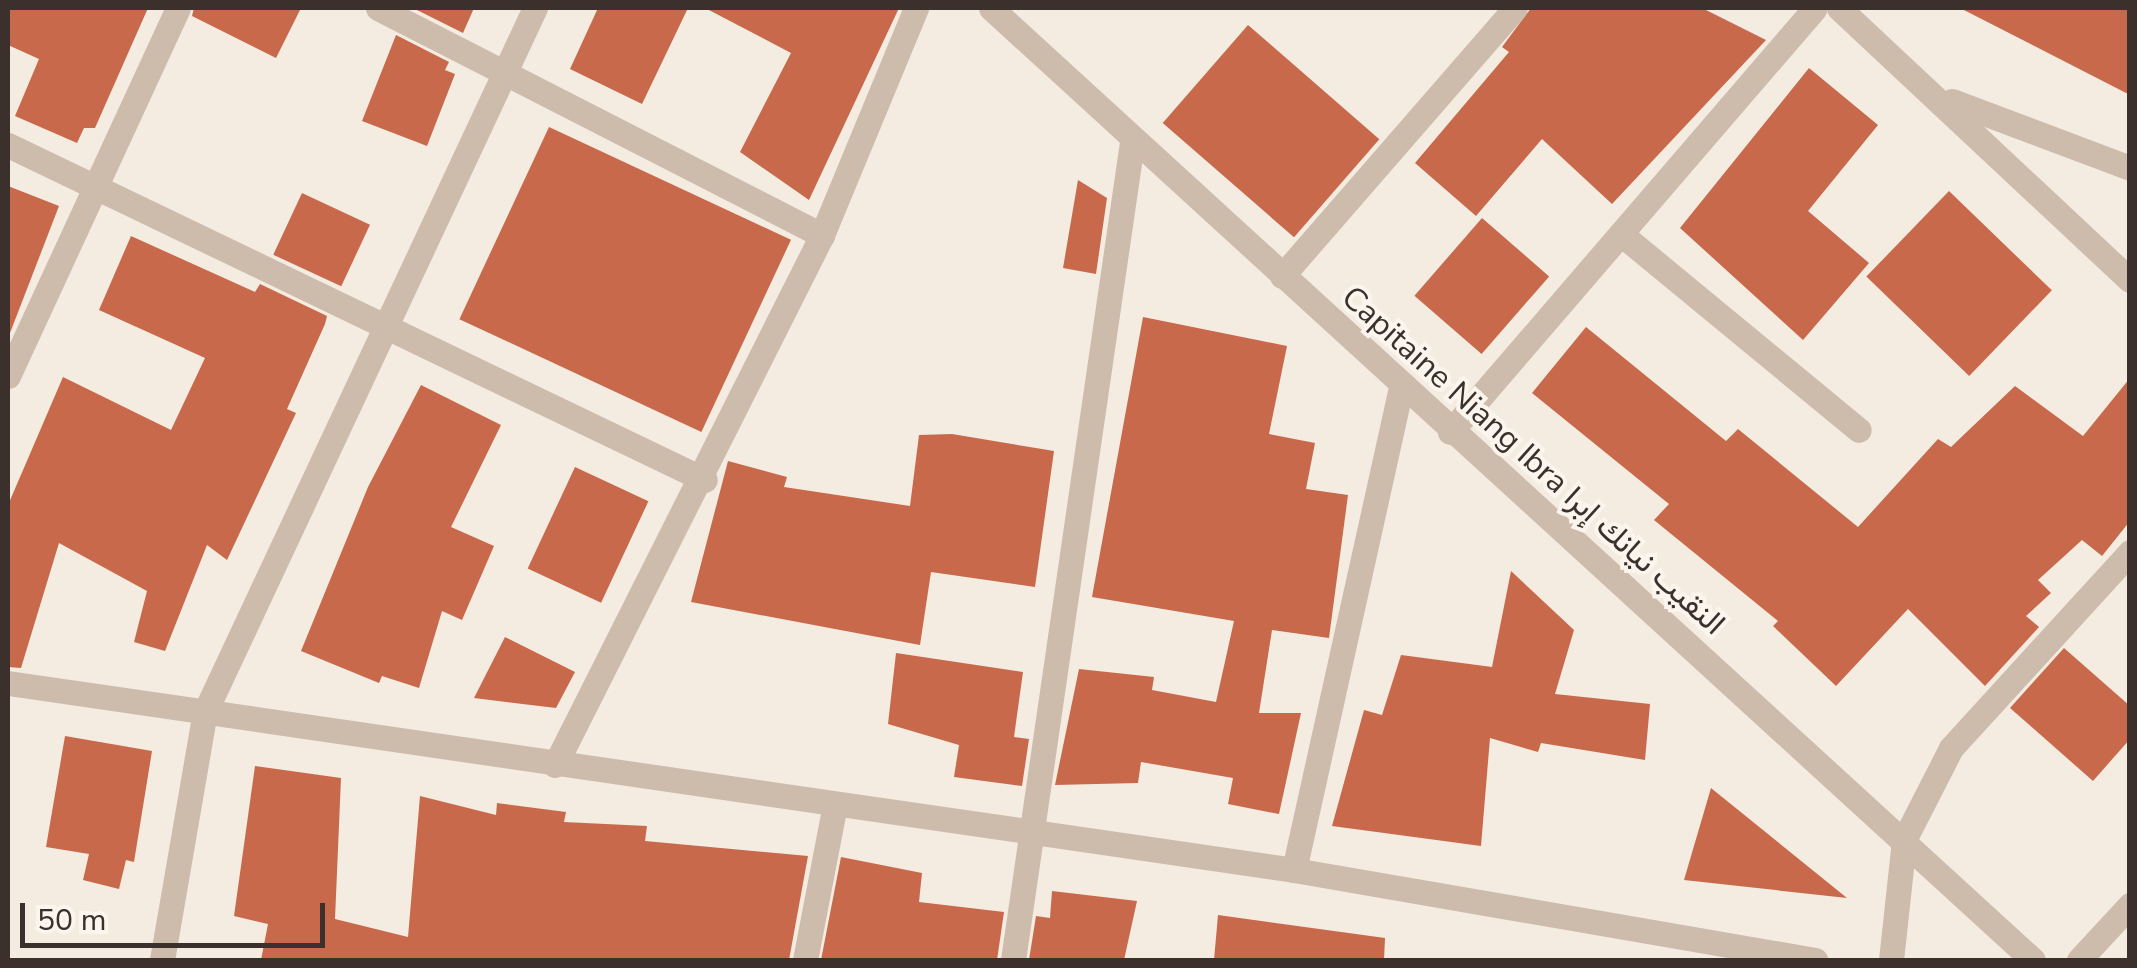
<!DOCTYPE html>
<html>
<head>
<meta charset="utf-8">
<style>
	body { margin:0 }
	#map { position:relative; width:2137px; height:968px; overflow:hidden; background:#f4ebe1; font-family:"Nunito Sans",Vazirmatn,sans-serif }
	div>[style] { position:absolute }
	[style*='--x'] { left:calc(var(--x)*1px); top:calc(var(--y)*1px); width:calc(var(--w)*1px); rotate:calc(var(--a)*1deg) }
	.building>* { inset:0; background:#c8694b; transform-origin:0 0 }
	.minor>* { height:25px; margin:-12.5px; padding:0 12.5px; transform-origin:12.5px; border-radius:12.5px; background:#cdbbac }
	span { translate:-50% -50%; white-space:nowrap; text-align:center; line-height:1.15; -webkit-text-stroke:8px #fbf5ee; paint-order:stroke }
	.street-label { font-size:32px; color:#3b302b }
	.frame { position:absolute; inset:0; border:10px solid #3b302b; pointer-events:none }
	.scale { position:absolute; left:20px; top:903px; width:305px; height:45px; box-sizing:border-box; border:5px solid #3b302b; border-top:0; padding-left:12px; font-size:30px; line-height:35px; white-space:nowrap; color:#3b302b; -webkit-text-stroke:8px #fbf5ee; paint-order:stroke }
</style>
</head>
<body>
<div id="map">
	<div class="building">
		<i style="clip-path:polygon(8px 8px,148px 8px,95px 128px,84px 128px,77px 143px,15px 116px,39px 59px,8px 45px)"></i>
		<i style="clip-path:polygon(194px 8px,301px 8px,276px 58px,192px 16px)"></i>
		<i style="clip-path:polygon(413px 8px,474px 8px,463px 33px)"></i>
		<i style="clip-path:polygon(598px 8px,688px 8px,642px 104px,570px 69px)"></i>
		<i style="clip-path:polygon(705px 8px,899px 8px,809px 200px,740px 152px,791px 53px)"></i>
		<i style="clip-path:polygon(1531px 8px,1702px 8px,1766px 40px,1612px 204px,1542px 139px,1476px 216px,1415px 163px,1509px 52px,1502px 47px)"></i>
		<i style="clip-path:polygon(1960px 8px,2130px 8px,2130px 95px)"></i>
		<i style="left:1248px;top:25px;width:174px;height:130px;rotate:41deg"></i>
		<i style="clip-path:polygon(396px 35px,449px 62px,445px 70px,455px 74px,427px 146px,362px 121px)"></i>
		<i style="clip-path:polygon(1809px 68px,1878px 125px,1808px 211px,1869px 263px,1803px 340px,1680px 228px)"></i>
		<i style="left:549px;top:127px;width:267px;height:212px;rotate:25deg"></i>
		<i style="clip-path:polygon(1078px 180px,1107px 198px,1096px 274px,1063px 268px)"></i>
		<i style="clip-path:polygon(8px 186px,59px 206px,10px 333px,8px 333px)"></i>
		<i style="left:1949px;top:191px;width:143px;height:119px;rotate:44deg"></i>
		<i style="left:302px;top:193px;width:75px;height:68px;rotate:25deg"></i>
		<i style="left:1482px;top:218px;width:89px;height:103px;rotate:41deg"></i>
		<i style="clip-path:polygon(131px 236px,255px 292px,260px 284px,327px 316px,325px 324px,287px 409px,296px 413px,227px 560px,207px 545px,165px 651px,134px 642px,147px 591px,59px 543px,21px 668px,8px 667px,8px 505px,63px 377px,171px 430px,205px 358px,99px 310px)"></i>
		<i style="clip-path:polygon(1143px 317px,1287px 346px,1269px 434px,1315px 443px,1306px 489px,1348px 495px,1329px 638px,1272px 630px,1259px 713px,1301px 713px,1279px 814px,1228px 804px,1233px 778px,1141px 762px,1138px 783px,1055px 785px,1079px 669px,1154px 677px,1152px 690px,1216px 702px,1234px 621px,1092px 597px)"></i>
		<i style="clip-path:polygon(1586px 327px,1726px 441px,1738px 429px,1858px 527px,1938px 439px,1951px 447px,2015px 386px,2083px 436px,2130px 378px,2130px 521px,2102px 556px,2082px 540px,2038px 580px,2051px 593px,2026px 616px,2039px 627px,1985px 686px,1908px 609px,1836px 686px,1773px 626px,1778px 621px,1654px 520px,1669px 504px,1532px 393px)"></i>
		<i style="clip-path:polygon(421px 385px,501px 425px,451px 527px,494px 546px,462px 620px,442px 611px,419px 688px,382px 676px,379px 683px,301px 651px,368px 487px)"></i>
		<i style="clip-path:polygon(952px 434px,1054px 451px,1035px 587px,931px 572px,920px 645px,691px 602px,728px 461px,787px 477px,784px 487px,910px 506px,919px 435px)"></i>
		<i style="left:575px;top:467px;width:81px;height:112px;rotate:25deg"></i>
		<i style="clip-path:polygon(1511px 571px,1574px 630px,1555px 694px,1650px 704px,1645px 760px,1541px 743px,1538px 752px,1490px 738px,1481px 846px,1332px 826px,1364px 710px,1382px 715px,1401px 655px,1492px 667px)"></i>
		<i style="clip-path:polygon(505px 637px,575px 672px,556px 708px,474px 698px)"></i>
		<i style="clip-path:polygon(2064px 648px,2130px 706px,2130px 739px,2093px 781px,2010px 708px)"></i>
		<i style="clip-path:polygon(896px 653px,1023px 672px,1014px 737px,1029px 739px,1022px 786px,954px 777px,959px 745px,888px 724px)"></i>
		<i style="clip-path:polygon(65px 736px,152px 751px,134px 862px,126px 860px,119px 889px,83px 880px,89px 854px,46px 847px)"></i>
		<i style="clip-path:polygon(255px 766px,341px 778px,335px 919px,408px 937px,420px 796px,496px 815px,497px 803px,566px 812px,564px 822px,647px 826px,645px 841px,808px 856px,789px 960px,261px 960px,268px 924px,234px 916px)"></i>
		<i style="clip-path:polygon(1711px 788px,1847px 898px,1684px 880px)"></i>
		<i style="clip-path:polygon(841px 857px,922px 873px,919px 902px,1004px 912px,997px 960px,821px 960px)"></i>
		<i style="clip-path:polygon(1052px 891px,1137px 901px,1124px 960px,1029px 960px,1036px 916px,1050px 918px)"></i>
		<i style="clip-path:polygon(1218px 915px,1385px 938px,1384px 960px,1214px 960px)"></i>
	</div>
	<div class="minor">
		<i style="--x:378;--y:8;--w:499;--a:27.1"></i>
		<i style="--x:991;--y:8;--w:1411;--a:42.42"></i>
		<i style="--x:1839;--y:8;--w:398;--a:43.1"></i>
		<i style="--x:1952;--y:101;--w:190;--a:20.6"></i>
		<i style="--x:8;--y:145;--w:773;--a:25.67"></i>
		<i style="--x:1621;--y:234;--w:308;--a:39.5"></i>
		<i style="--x:1282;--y:276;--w:355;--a:-49"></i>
		<i style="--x:8;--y:376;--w:405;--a:-65.2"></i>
		<i style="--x:1450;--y:432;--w:559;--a:-49.28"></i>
		<i style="--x:8;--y:683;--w:1300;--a:8.27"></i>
		<i style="--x:1294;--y:870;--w:529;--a:9.8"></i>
		<i style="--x:555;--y:765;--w:593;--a:-63.26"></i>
		<i style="--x:822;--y:235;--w:246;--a:-67.5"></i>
		<i style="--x:1294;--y:870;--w:495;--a:-77.5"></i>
		<i style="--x:162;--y:960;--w:252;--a:-80.2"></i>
		<i style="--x:205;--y:712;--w:778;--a:-64.89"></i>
		<i style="--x:805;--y:960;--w:159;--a:-79.1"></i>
		<i style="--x:1013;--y:960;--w:827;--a:-81.72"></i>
		<i style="--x:1891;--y:960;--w:121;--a:-83.8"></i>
		<i style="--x:1904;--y:840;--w:103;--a:-62.9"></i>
		<i style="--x:1951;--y:748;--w:265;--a:-47.6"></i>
		<i style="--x:2079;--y:960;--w:75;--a:-47.2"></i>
	</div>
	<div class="street-label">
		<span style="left:1533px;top:461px;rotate:42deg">Capitaine Niang Ibra النقيب نيانك إبرا</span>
	</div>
	<div class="frame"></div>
	<div class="scale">50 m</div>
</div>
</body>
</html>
